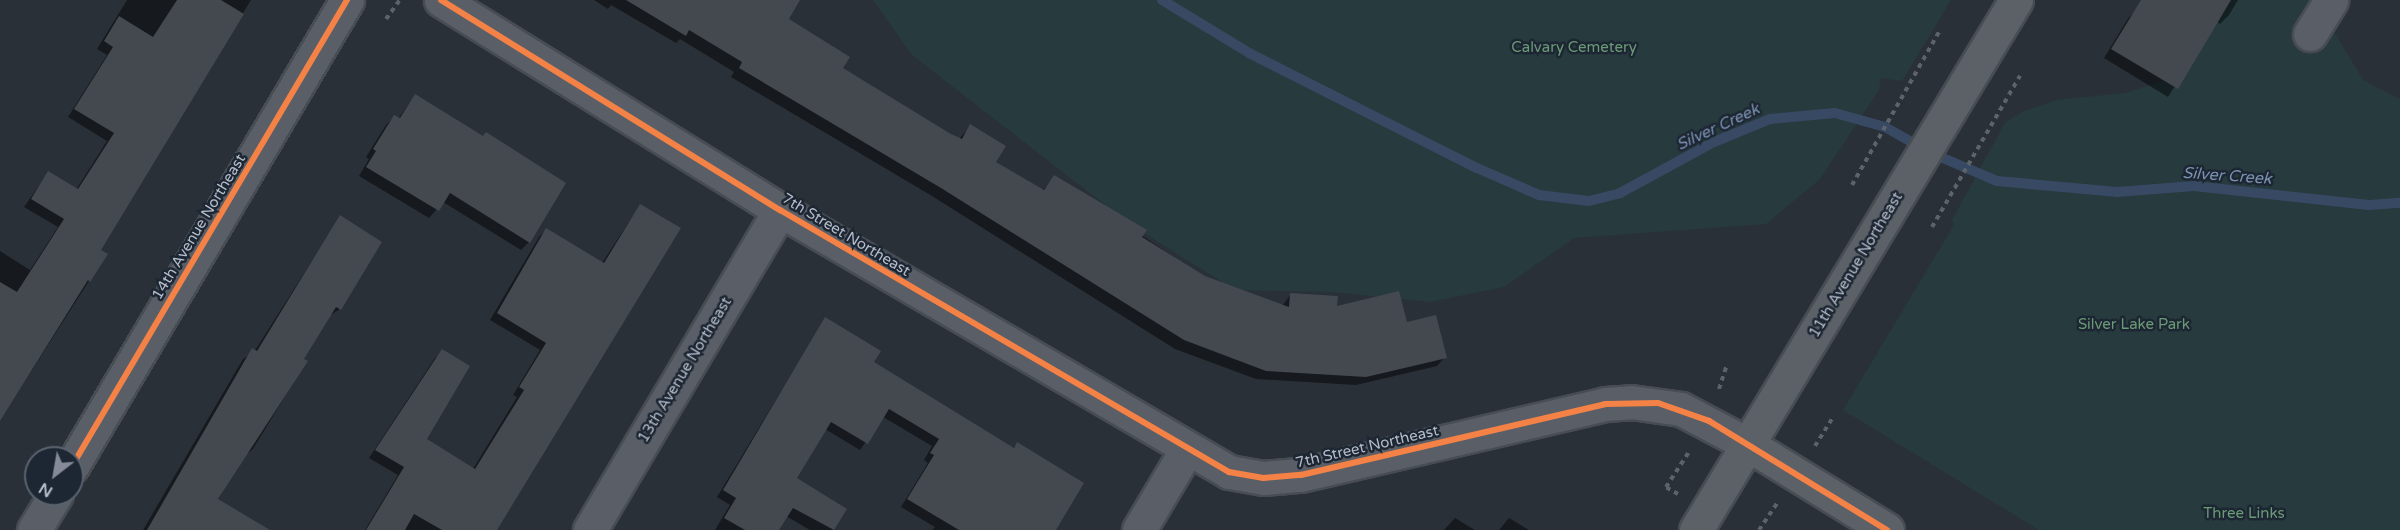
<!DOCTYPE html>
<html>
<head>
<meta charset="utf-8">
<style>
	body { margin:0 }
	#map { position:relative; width:2400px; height:530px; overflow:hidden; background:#2a3038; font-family:"Varela Round",sans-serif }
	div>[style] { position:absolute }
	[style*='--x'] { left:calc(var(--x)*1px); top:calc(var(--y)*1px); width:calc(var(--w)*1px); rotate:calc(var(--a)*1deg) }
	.green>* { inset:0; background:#273a3e }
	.shadow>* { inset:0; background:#0007 }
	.stream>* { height:10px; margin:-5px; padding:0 5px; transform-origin:5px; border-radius:5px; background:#384963 }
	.building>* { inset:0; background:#444950 }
	.path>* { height:4px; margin-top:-2px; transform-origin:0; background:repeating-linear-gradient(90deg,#5d636a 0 4.5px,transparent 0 9px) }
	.roads { filter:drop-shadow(2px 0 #484c53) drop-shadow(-2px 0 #484c53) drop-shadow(0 2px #484c53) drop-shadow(0 -2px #484c53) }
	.minor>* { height:33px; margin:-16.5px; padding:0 16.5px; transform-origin:16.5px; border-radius:16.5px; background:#5a5e66 }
	.major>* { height:33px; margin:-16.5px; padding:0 16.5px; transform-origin:16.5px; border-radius:16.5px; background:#5c6168 }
	.cycleway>* { height:6px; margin:-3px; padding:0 3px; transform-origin:3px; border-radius:3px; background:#f48246 }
	span { translate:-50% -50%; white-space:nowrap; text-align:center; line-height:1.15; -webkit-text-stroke:5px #1d2633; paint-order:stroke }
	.park-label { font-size:15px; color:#6b9a76 }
	.street-label { font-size:15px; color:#b4bcc9 }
	.water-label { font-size:16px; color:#7c92b1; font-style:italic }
	.north { position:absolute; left:24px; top:446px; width:60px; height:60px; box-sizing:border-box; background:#1d2633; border:2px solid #59626f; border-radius:50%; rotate:211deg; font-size:16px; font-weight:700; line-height:24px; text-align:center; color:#b4bcc9 }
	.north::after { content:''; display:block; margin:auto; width:21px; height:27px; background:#848b96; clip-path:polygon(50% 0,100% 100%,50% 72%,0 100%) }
</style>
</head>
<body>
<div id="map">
	<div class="green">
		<i style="clip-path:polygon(873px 0,1951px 0,1902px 81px,1881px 78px,1879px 90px,1820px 179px,1766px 224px,1574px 238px,1504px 287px,1430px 302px,1333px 292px,1235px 290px,1131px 225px,912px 55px)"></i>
		<i style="clip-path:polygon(2212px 0,2315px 0,2363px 80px,2400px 99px,2400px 530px,2039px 530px,1843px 410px,1954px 225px,1952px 220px,2005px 123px,2022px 112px,2056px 100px,2125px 93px,2178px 76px)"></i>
	</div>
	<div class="shadow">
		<i style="clip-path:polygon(127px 0,251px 0,99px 250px,89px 281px,0 420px,0 251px,30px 270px,58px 227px,24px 207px,48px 173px,76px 190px,107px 141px,68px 117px,107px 55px,97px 49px)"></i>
		<i style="clip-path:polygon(594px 0,791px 0,786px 20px,841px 68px,959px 139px,971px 126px,994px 162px,1042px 191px,1054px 177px,1204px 277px,1282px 306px,1291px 294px,1406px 324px,1445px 357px,1437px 366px,1356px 385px,1256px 379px,1175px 349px,932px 196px,731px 77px,734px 72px,680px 39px,676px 43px,611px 5px,608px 9px)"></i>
		<i style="clip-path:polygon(2152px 0,2238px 0,2229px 15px,2220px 24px,2216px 21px,2168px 97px,2104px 58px,2129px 17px)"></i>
		<i style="clip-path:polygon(415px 95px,529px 242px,521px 250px,443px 202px,429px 218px,359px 176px,369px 159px,366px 157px,386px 125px,394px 117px,398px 119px)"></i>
		<i style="clip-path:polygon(640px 205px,495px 530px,365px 530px,398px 475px,369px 458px,435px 358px,443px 351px,425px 439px,473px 469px,517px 397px,513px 395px,540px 350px,490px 320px,539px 237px,546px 230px,602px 263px)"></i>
		<i style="clip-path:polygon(340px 217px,340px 309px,329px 316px,302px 359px,306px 362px,253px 449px,243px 457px,200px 530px,143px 530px,243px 359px,254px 352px)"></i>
		<i style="clip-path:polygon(825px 319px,872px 363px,1012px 449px,1017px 444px,1055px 530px,932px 530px,935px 527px,901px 507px,928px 463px,924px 460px,932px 446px,883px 417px,860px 450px,825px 429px,795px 479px,845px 510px,833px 530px,810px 530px,786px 516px,777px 530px,715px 530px,730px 505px,717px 497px)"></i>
		<i style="clip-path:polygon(1455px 518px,1475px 530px,1444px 530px)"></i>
		<i style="clip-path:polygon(1509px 518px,1529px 530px,1499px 530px)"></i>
	</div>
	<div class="stream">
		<i style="--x:1162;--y:0;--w:102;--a:31.3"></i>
		<i style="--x:1249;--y:53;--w:255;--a:26.8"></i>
		<i style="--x:1477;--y:168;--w:68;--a:23.5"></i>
		<i style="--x:1539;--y:195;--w:50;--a:6.8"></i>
		<i style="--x:1589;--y:201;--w:32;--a:-14"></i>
		<i style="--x:1620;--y:193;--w:107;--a:-28.5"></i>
		<i style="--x:1714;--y:142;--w:61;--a:-22.3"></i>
		<i style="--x:1770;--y:119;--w:65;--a:-5.3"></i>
		<i style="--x:1835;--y:113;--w:52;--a:15.6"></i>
		<i style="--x:1885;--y:127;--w:53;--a:29.5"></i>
		<i style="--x:1931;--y:153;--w:72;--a:23"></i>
		<i style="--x:1997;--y:181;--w:121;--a:5.2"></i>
		<i style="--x:2117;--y:192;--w:77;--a:-4.5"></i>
		<i style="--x:2194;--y:186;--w:176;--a:6.2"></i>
		<i style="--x:2369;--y:205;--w:31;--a:-4"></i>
	</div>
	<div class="building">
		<i style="clip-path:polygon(177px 0,221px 0,244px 14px,101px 250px,108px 254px,90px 282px,88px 280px,0 421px,0 282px,17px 292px,64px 219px,31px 199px,48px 171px,78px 189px,114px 133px,74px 109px,113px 47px,104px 41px,119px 16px,153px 37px)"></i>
		<i style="clip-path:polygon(626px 0,800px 0,789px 19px,850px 57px,843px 68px,951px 134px,962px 139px,970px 124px,1006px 146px,996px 162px,1044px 190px,1054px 175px,1147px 230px,1142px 237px,1205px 276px,1289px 307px,1290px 293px,1338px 296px,1337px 306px,1399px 291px,1407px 322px,1436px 315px,1447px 358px,1366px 377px,1266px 371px,1184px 340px,941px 188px,739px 68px,742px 62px,689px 30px,686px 36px)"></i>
		<i style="clip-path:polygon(2141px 0,2231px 0,2178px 89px,2111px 49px)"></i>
		<i style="clip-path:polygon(415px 94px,483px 136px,486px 132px,566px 183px,530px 243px,450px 193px,439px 211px,366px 167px,376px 151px,373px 149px,394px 115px,400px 118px)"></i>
		<i style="clip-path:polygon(640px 204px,681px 228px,497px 530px,442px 530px,414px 514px,405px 530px,366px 530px,404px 467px,375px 450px,442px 349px,470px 366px,427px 439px,475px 469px,524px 390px,519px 387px,546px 343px,497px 313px,546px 228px,604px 263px)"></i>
		<i style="clip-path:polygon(340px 215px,382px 242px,341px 310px,336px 307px,304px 359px,308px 361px,218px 499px,270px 530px,147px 530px,252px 348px,257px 351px)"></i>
		<i style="clip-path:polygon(825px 317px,881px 351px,874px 362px,1014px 448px,1017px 442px,1084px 483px,1056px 530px,959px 530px,907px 499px,934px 455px,930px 453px,939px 439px,889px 409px,868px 444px,831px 422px,797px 478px,847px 509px,834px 530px,793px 508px,779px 530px,745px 530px,724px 518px,736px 498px,723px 490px)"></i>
	</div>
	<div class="path">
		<i style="--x:386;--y:19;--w:24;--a:-54"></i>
		<i style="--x:1852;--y:185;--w:178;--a:-60.4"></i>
		<i style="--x:1932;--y:227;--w:175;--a:-59.8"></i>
		<i style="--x:1719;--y:389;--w:25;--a:-72"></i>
		<i style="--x:1815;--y:446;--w:36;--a:-58"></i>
		<i style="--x:1678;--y:494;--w:14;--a:-150"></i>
		<i style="--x:1666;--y:487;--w:42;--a:-56.7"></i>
		<i style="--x:1759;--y:530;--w:34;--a:-56"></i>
	</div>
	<div class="roads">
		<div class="minor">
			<i style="--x:441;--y:0;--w:399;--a:31.8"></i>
			<i style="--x:780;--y:210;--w:520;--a:30.26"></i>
			<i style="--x:1229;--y:472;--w:35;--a:10"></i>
			<i style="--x:1263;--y:478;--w:38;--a:-5"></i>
			<i style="--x:1301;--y:475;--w:312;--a:-13.1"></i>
			<i style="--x:1605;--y:404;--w:26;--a:-4"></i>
			<i style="--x:1631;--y:402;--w:50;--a:8"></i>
			<i style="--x:1681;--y:409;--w:77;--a:27.9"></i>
			<i style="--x:2310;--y:34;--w:40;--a:-58"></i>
			<i style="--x:72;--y:466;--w:541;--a:-59.45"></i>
			<i style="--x:34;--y:530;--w:42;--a:-58.6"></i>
			<i style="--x:590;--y:530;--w:372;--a:-59.3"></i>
			<i style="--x:1139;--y:530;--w:92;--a:-59.3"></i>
		</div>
		<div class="major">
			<i style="--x:1749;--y:445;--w:162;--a:31.6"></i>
			<i style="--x:1696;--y:530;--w:619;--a:-58.88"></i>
		</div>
	</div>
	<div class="cycleway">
		<i style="--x:441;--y:0;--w:399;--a:31.8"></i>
		<i style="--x:780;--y:210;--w:520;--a:30.26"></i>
		<i style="--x:1229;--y:472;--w:35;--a:10"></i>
		<i style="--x:1263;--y:478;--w:38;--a:-5"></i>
		<i style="--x:1301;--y:475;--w:312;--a:-13.1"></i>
		<i style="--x:1605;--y:404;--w:53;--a:-1.1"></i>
		<i style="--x:1658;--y:403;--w:54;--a:19.4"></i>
		<i style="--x:1709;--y:421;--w:209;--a:31.5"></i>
		<i style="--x:72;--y:466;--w:541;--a:-59.45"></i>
	</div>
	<div class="park-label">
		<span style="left:1574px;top:48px">Calvary Cemetery</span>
		<span style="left:2134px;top:325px">Silver Lake Park</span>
		<span style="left:2244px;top:514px">Three Links</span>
	</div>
	<div class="street-label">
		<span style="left:199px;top:227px;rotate:-59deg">14th Avenue Northeast</span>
		<span style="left:846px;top:235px;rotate:31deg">7th Street Northeast</span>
		<span style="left:1856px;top:265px;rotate:-59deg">11th Avenue Northeast</span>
		<span style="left:685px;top:370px;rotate:-59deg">13th Avenue Northeast</span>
		<span style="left:1367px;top:447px;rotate:-13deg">7th Street Northeast</span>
	</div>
	<div class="water-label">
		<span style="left:1718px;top:127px;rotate:-25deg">Silver Creek</span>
		<span style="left:2227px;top:176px;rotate:4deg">Silver Creek</span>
	</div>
	<div class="north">N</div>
</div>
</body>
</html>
